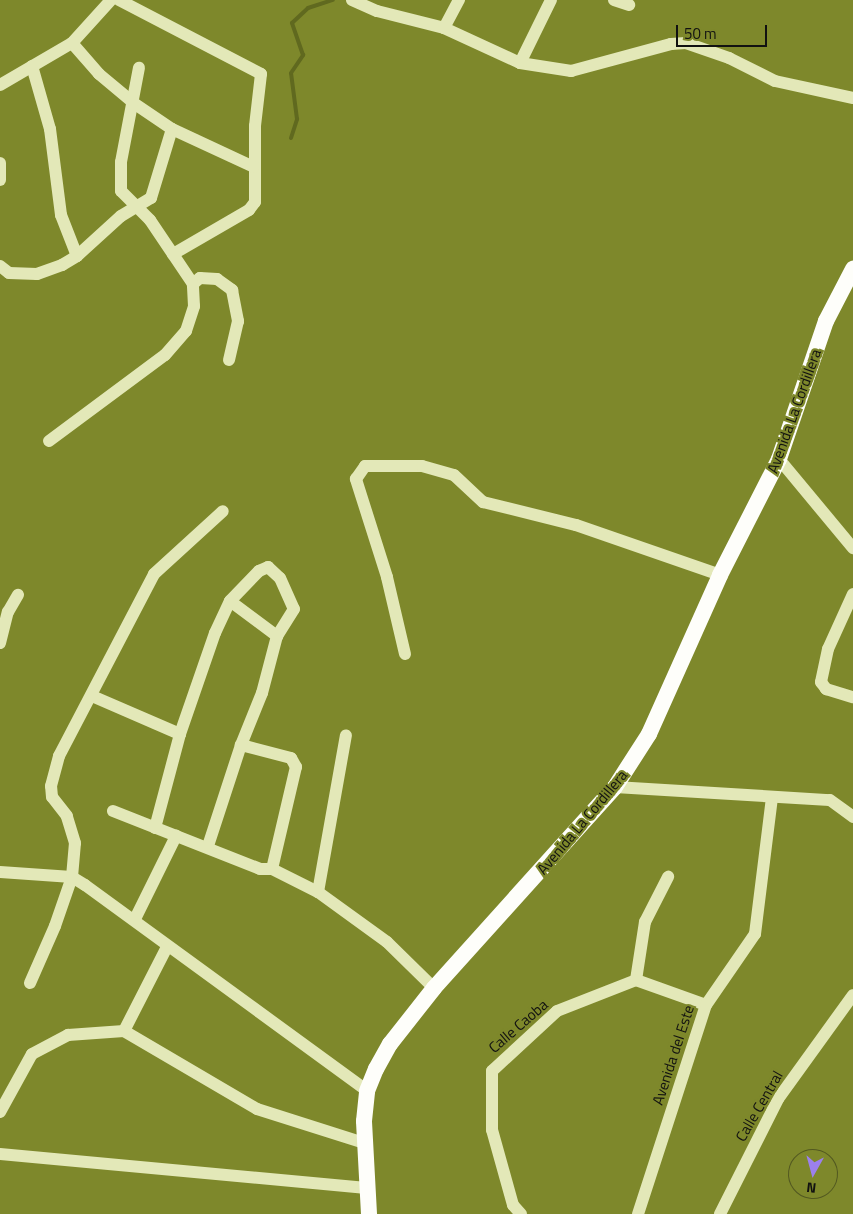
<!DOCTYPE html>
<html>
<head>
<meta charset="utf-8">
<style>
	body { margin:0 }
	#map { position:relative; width:853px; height:1214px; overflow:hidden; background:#7e882b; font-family:"Titillium Web",sans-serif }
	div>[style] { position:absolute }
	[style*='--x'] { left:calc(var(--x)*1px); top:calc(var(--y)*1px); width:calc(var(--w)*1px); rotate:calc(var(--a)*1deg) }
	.stream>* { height:4px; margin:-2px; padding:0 2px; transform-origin:2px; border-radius:2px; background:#60691f }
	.minor>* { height:12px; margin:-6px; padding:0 6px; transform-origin:6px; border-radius:6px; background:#e3e8b8 }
	.major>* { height:16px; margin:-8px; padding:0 8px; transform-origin:8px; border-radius:8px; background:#fefefa }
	span { translate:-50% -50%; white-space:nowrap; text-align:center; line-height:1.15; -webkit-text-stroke:4.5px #7e882b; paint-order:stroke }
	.street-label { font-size:15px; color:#111 }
	.north { position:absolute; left:788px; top:1149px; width:50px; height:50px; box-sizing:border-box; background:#7e882b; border:1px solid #525821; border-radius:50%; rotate:187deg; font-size:14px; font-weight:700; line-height:20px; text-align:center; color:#111 }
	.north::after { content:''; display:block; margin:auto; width:18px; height:22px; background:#9c80ed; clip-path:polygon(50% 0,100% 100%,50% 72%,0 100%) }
	.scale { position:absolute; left:676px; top:25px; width:91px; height:22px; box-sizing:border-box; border:2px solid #111; border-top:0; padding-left:6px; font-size:15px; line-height:18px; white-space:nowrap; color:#111; -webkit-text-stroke:4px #7e882b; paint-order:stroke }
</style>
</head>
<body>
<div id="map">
	<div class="stream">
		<i style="--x:291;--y:138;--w:20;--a:-72"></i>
		<i style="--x:297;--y:119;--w:46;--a:-97.4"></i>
		<i style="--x:291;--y:73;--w:22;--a:-56"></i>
		<i style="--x:303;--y:55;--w:34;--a:-109"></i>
		<i style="--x:292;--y:23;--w:22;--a:-43"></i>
		<i style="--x:308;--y:8;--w:26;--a:-18"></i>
	</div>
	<div class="minor">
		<i style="--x:119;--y:0;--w:160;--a:27.5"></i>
		<i style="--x:261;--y:74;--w:52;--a:96.6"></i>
		<i style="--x:255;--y:126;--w:76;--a:90"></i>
		<i style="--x:255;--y:202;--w:10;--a:127"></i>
		<i style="--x:249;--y:210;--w:88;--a:149.9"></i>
		<i style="--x:352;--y:0;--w:27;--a:24"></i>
		<i style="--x:377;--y:11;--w:69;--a:14.2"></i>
		<i style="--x:444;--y:28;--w:84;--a:24.7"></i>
		<i style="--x:520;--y:63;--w:52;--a:8.9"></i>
		<i style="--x:571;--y:71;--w:104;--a:-15.1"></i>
		<i style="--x:671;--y:44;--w:15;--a:-4"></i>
		<i style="--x:686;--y:43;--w:46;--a:19.2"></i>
		<i style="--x:729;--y:58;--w:51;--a:26.6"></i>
		<i style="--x:775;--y:81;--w:80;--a:12.3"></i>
		<i style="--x:614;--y:0;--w:16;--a:18"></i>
		<i style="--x:444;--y:28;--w:32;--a:-62"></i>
		<i style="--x:72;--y:43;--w:41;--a:48.9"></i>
		<i style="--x:99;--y:74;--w:47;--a:39.8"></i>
		<i style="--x:135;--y:104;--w:45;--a:34"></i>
		<i style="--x:172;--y:129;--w:90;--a:24.9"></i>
		<i style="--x:520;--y:63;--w:70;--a:-63.8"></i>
		<i style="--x:32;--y:66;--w:66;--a:74.1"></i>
		<i style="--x:50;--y:129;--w:87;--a:82.7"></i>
		<i style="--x:61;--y:215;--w:44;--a:68.7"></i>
		<i style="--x:0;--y:85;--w:83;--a:-30.3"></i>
		<i style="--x:72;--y:43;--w:58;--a:-47.8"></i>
		<i style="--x:0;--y:163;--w:17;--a:90"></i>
		<i style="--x:0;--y:266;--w:11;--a:38"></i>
		<i style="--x:9;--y:273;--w:28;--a:2"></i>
		<i style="--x:37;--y:274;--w:27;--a:-20"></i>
		<i style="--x:62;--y:265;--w:17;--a:-31"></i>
		<i style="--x:77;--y:256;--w:59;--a:-42.3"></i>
		<i style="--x:121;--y:216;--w:35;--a:-31"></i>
		<i style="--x:151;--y:198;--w:72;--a:-73.1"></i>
		<i style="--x:193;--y:284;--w:9;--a:-41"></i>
		<i style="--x:200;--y:278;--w:17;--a:3"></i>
		<i style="--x:217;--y:279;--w:19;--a:36"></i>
		<i style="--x:232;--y:290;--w:32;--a:79"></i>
		<i style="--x:238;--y:321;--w:40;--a:103"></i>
		<i style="--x:49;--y:441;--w:144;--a:-36.6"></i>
		<i style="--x:165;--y:355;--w:32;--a:-49"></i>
		<i style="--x:186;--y:331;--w:26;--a:-72"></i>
		<i style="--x:194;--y:306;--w:22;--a:-93"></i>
		<i style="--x:193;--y:284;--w:77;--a:-123.9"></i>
		<i style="--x:150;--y:220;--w:41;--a:-135"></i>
		<i style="--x:121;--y:191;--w:29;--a:-90"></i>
		<i style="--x:121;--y:162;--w:96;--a:-79.2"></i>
		<i style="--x:779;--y:459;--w:116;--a:50.3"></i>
		<i style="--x:853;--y:594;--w:60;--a:114.4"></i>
		<i style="--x:828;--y:649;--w:34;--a:102"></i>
		<i style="--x:821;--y:682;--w:9;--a:54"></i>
		<i style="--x:826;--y:689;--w:28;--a:17"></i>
		<i style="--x:230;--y:601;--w:59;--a:36.7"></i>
		<i style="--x:0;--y:643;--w:32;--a:-76"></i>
		<i style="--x:8;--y:612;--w:20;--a:-60"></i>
		<i style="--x:405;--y:654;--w:79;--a:-103.2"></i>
		<i style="--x:387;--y:577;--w:103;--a:-107.6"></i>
		<i style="--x:356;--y:479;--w:16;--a:-55"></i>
		<i style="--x:365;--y:466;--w:57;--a:0"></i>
		<i style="--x:422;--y:466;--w:33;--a:16"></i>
		<i style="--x:454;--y:475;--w:40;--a:43"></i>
		<i style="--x:483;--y:502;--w:96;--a:13.9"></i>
		<i style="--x:576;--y:525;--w:152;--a:19.1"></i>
		<i style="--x:92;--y:696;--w:96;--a:23.4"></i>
		<i style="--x:615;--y:787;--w:215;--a:3.5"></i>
		<i style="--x:830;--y:800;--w:29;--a:36"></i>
		<i style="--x:113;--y:811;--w:158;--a:21.5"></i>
		<i style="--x:260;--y:869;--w:12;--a:0"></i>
		<i style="--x:272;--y:869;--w:105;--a:-76.8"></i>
		<i style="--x:296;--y:767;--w:10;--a:-119"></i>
		<i style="--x:291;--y:758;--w:52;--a:-165.4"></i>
		<i style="--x:155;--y:828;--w:97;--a:-75.1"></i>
		<i style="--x:180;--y:734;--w:107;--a:-70.9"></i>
		<i style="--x:215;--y:633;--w:35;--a:-65"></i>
		<i style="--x:230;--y:601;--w:42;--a:-46"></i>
		<i style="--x:259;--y:571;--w:10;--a:-24"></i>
		<i style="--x:268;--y:567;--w:16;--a:43"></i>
		<i style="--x:280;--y:578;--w:34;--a:66"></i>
		<i style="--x:294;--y:609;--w:32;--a:122"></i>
		<i style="--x:277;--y:636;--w:59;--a:104.7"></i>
		<i style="--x:262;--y:693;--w:56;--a:112"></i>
		<i style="--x:241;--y:745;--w:106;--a:108.1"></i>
		<i style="--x:272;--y:869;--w:51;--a:26.6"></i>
		<i style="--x:318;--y:892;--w:85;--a:35.9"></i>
		<i style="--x:387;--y:942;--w:66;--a:44.4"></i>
		<i style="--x:0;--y:872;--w:72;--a:4"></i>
		<i style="--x:72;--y:877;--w:15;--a:32"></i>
		<i style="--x:85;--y:885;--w:349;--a:36.1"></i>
		<i style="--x:318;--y:892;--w:159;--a:-79.9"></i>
		<i style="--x:135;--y:919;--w:93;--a:-63.7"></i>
		<i style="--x:636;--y:980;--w:59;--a:-81.2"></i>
		<i style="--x:645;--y:922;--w:51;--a:-62.9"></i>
		<i style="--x:30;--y:983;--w:62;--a:-66.3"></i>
		<i style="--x:55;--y:926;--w:52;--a:-70.9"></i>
		<i style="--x:72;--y:877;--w:34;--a:-85"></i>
		<i style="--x:75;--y:843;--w:28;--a:-107"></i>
		<i style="--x:67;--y:816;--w:24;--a:-128"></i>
		<i style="--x:52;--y:797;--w:11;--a:-95"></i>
		<i style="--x:51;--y:786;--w:31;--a:-75"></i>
		<i style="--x:59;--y:756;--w:205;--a:-62.4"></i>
		<i style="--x:154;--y:574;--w:93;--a:-42.4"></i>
		<i style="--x:124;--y:1031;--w:94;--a:-62.9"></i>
		<i style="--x:0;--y:1112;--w:66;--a:-61.1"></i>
		<i style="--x:32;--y:1054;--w:41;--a:-27.8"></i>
		<i style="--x:68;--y:1035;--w:56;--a:-4.1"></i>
		<i style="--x:124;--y:1031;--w:154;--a:30.4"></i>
		<i style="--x:257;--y:1109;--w:112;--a:17.6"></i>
		<i style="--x:0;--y:1154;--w:368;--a:5.3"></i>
		<i style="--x:521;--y:1214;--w:12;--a:-132"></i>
		<i style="--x:513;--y:1205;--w:78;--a:-105.6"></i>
		<i style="--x:492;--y:1130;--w:59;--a:-90"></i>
		<i style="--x:492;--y:1071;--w:88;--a:-42.7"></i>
		<i style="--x:557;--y:1011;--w:85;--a:-21.4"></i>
		<i style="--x:636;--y:980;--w:74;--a:19.7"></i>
		<i style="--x:638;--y:1214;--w:220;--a:-72"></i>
		<i style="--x:706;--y:1005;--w:86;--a:-55.4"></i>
		<i style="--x:755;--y:934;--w:138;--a:-82.9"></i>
		<i style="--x:720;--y:1214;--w:129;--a:-63.2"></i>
		<i style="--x:778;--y:1099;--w:128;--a:-54.2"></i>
	</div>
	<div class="major">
		<i style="--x:369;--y:1214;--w:93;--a:-93.1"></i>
		<i style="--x:364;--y:1121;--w:30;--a:-84"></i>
		<i style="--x:367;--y:1091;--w:24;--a:-68"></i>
		<i style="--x:376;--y:1069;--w:29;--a:-61"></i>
		<i style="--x:390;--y:1044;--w:71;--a:-51.8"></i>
		<i style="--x:434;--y:988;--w:270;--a:-48"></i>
		<i style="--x:615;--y:787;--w:63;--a:-57.3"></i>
		<i style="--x:649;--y:734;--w:174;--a:-65.9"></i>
		<i style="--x:720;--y:575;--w:130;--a:-63"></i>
		<i style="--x:779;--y:459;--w:146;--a:-71.2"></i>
		<i style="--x:826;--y:321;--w:59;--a:-62.6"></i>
	</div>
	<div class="street-label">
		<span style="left:794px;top:411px;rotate:-70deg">Avenida La Cordillera</span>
		<span style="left:582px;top:822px;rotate:-50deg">Avenida La Cordillera</span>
		<span style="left:518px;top:1026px;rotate:-41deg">Calle Caoba</span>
		<span style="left:673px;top:1055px;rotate:-72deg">Avenida del Este</span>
		<span style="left:759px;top:1106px;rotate:-60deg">Calle Central</span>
	</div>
	<div class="north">N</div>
	<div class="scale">50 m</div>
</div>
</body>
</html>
